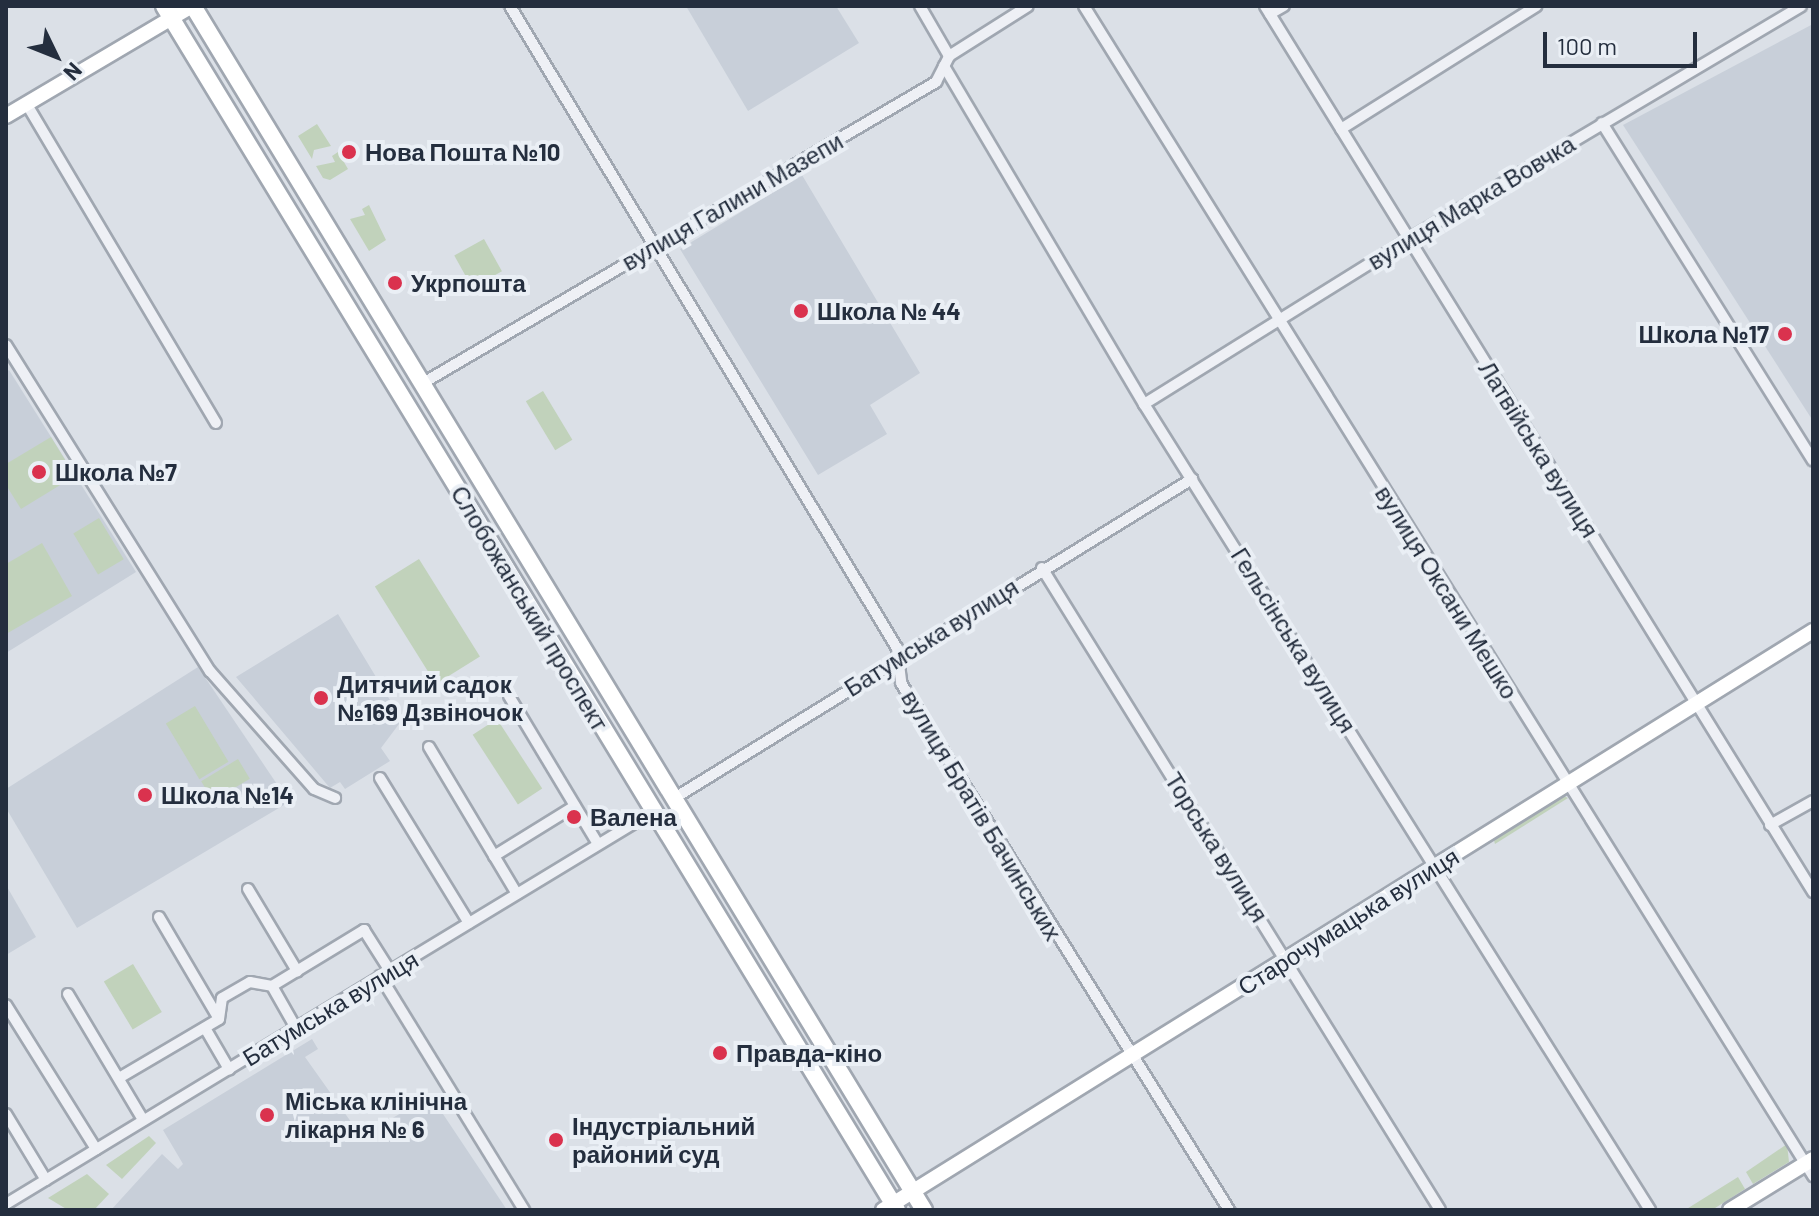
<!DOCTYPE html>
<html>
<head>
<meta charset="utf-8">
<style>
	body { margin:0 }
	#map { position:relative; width:1819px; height:1216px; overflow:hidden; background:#dbe0e7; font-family:Barlow,sans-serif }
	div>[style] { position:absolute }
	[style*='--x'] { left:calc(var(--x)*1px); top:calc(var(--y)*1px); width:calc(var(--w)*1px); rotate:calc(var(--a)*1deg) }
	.built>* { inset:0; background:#c8cfd9 }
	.green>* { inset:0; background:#c1d2bb; transform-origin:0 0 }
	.roads { filter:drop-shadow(2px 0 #a0a7b1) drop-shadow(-2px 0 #a0a7b1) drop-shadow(0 2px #a0a7b1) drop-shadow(0 -2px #a0a7b1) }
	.street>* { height:10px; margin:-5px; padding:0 5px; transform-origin:5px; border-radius:5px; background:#eef0f5 }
	.secondary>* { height:14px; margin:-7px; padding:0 7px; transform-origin:7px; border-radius:7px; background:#fff }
	.primary>* { height:16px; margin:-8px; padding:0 8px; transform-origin:8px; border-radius:8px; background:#fff }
	.dots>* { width:22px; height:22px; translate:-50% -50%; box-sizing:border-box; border:4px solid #eaeff5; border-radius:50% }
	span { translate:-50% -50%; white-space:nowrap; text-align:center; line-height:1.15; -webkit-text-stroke:8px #eaeff5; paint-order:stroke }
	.poi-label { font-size:24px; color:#242e3e; font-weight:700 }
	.left { translate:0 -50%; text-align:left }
	.right { translate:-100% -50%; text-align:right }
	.street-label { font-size:24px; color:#242e3e }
	.frame { position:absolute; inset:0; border:8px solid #242e3e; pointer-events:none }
	.north { position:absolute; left:16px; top:16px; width:80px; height:80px; -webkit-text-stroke:6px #eaeff5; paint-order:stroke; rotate:133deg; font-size:22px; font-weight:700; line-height:32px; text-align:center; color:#242e3e }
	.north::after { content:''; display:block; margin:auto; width:28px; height:36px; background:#242e3e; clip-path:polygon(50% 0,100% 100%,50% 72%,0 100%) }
	.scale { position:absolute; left:1543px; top:32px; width:154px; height:36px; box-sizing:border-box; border:4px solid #242e3e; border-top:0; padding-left:10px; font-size:24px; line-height:28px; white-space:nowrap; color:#242e3e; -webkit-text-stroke:6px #eaeff5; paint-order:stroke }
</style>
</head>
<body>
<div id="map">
	<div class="built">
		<i style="clip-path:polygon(686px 6px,836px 6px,859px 43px,748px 111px)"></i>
		<i style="clip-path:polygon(1813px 24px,1813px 421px,1623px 125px)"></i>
		<i style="clip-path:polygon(802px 175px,920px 373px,870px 405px,887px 434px,818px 475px,680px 249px)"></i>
		<i style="clip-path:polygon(9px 370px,136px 572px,6px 653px,6px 372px)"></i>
		<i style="clip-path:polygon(338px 614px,402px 720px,381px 748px,390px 761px,345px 789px,340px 782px,330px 788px,236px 677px)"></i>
		<i style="clip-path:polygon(198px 667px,289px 802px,77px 928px,6px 808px,6px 789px)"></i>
		<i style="clip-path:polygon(6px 885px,36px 937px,6px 955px)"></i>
		<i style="clip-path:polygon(312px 1039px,318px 1049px,305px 1057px,361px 1136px,431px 1096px,507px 1210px,111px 1210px,162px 1154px,178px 1169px,183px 1164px,163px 1130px)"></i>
	</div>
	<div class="green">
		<i style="clip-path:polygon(317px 124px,331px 146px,314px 150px,312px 159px,298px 136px)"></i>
		<i style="clip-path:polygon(338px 152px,348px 169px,330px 180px,323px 178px,316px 166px,335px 162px,332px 156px)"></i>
		<i style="clip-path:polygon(369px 205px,386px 240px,369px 251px,350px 219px,365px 215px,362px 209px)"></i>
		<i style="left:484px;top:239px;width:37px;height:34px;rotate:61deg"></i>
		<i style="left:543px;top:391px;width:57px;height:20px;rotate:59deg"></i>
		<i style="clip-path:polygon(51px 437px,75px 476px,21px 509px,6px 485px,6px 464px)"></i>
		<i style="left:99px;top:518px;width:48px;height:30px;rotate:59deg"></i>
		<i style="clip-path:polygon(42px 543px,72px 596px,6px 634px,6px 564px)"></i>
		<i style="left:419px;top:559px;width:115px;height:52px;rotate:58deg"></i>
		<i style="left:195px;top:706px;width:65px;height:34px;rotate:59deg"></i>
		<i style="left:497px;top:719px;width:83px;height:29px;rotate:57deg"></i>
		<i style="left:238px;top:759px;width:23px;height:43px;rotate:59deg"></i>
		<i style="clip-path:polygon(1562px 795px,1568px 798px,1495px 844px,1493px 837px)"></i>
		<i style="left:133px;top:964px;width:56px;height:34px;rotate:59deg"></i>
		<i style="clip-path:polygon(149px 1136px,156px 1143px,122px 1179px,106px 1165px)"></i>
		<i style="clip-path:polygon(1787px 1144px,1789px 1162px,1753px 1184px,1746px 1172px)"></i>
		<i style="clip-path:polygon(87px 1174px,109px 1194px,94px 1210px,68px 1210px,48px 1198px)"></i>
		<i style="clip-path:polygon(1738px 1177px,1745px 1189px,1712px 1210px,1685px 1210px)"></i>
	</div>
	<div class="roads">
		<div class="street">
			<i style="--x:510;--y:6;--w:750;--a:58.92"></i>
			<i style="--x:897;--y:648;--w:35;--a:83"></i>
			<i style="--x:901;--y:683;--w:621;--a:58.1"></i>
			<i style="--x:920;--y:6;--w:58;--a:59.9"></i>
			<i style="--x:1084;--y:6;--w:1379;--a:58.07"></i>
			<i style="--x:1265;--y:6;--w:1042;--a:58.26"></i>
			<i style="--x:1270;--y:14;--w:16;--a:-30"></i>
			<i style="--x:944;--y:66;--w:393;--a:59.4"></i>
			<i style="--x:1144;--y:404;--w:952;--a:57.88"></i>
			<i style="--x:26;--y:103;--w:372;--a:59.3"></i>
			<i style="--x:1602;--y:123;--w:398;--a:58"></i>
			<i style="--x:1341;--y:129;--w:231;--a:-32.2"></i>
			<i style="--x:6;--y:345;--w:385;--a:58"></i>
			<i style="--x:210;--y:671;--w:157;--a:48.6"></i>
			<i style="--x:314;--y:789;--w:23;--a:23"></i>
			<i style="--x:423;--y:383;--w:595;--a:-30.4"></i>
			<i style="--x:936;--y:82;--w:29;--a:-63"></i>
			<i style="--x:949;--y:56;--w:93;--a:-32.3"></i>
			<i style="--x:1144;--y:404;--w:312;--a:-31.9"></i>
			<i style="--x:1409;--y:239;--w:456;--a:-30.7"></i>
			<i style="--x:1042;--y:568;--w:755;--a:58.2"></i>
			<i style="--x:509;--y:696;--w:173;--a:59"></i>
			<i style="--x:429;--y:747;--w:171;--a:59.1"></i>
			<i style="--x:380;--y:778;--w:170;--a:58.5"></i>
			<i style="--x:673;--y:799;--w:610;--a:-31.66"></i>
			<i style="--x:1770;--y:825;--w:49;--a:-29.2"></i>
			<i style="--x:494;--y:856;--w:95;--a:-31.7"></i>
			<i style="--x:248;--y:889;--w:96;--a:59.1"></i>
			<i style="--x:159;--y:917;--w:118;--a:59.5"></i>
			<i style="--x:380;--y:976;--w:275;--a:58.4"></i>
			<i style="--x:272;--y:986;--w:48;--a:60.3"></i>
			<i style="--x:68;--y:994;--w:147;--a:59.2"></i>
			<i style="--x:6;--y:1005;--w:170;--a:58"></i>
			<i style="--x:205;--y:1028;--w:48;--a:59.7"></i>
			<i style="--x:119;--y:1078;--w:116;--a:-30.5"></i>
			<i style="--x:219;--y:1019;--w:21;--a:-82"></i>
			<i style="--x:222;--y:998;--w:32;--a:-30"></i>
			<i style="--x:250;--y:982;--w:22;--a:10"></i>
			<i style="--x:272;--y:986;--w:108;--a:-31.3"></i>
			<i style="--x:364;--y:930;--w:49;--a:57.6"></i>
			<i style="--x:6;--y:1114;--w:77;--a:58.8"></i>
			<i style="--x:6;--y:1204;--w:758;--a:-31.24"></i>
		</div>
		<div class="secondary">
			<i style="--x:6;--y:116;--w:216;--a:-30.6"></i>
			<i style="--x:883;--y:1210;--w:1096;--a:-31.91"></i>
			<i style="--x:1730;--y:1210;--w:97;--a:-31.6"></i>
		</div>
		<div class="primary">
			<i style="--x:164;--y:6;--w:1410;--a:58.67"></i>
			<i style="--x:193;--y:6;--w:1409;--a:58.74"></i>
		</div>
	</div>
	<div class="dots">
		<i style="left:349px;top:152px;background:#da324e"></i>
		<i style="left:395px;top:283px;background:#da324e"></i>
		<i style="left:801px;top:311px;background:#da324e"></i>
		<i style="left:1785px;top:334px;background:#da324e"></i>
		<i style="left:39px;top:472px;background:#da324e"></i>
		<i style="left:321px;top:698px;background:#da324e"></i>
		<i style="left:145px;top:795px;background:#da324e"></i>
		<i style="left:574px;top:817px;background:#da324e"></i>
		<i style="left:720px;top:1053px;background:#da324e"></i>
		<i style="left:267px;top:1115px;background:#da324e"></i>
		<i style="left:556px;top:1140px;background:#da324e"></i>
	</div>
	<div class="poi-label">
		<span class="left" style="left:365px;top:152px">Нова Пошта №10</span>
		<span class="left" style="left:411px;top:283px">Укрпошта</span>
		<span class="left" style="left:817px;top:311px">Школа № 44</span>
		<span class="right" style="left:1769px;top:334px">Школа №17</span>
		<span class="left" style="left:55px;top:472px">Школа №7</span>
		<span class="left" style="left:337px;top:698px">Дитячий садок<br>№169 Дзвіночок</span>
		<span class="left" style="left:161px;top:795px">Школа №14</span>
		<span class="left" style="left:590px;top:817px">Валена</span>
		<span class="left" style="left:736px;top:1053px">Правда-кіно</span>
		<span class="left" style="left:285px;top:1115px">Міська клінічна<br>лікарня № 6</span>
		<span class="left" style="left:572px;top:1140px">Індустріальний<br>районий суд</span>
	</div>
	<div class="street-label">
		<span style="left:732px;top:201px;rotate:-30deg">вулиця Галини Мазепи</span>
		<span style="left:1471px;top:202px;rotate:-31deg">вулиця Марка Вовчка</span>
		<span style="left:1539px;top:449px;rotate:58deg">Латвійська вулиця</span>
		<span style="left:1447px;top:592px;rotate:58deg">вулиця Оксани Мешко</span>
		<span style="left:530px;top:608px;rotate:59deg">Слобожанський проспект</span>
		<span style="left:931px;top:637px;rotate:-32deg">Батумська вулиця</span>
		<span style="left:1294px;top:640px;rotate:58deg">Гельсінська вулиця</span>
		<span style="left:982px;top:815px;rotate:59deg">вулиця Братів Бачинських</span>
		<span style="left:1217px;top:847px;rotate:58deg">Торська вулиця</span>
		<span style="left:1348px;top:921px;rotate:-32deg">Старочумацька вулиця</span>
		<span style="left:330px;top:1008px;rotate:-31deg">Батумська вулиця</span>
	</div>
	<div class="frame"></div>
	<div class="north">N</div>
	<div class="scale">100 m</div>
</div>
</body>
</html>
